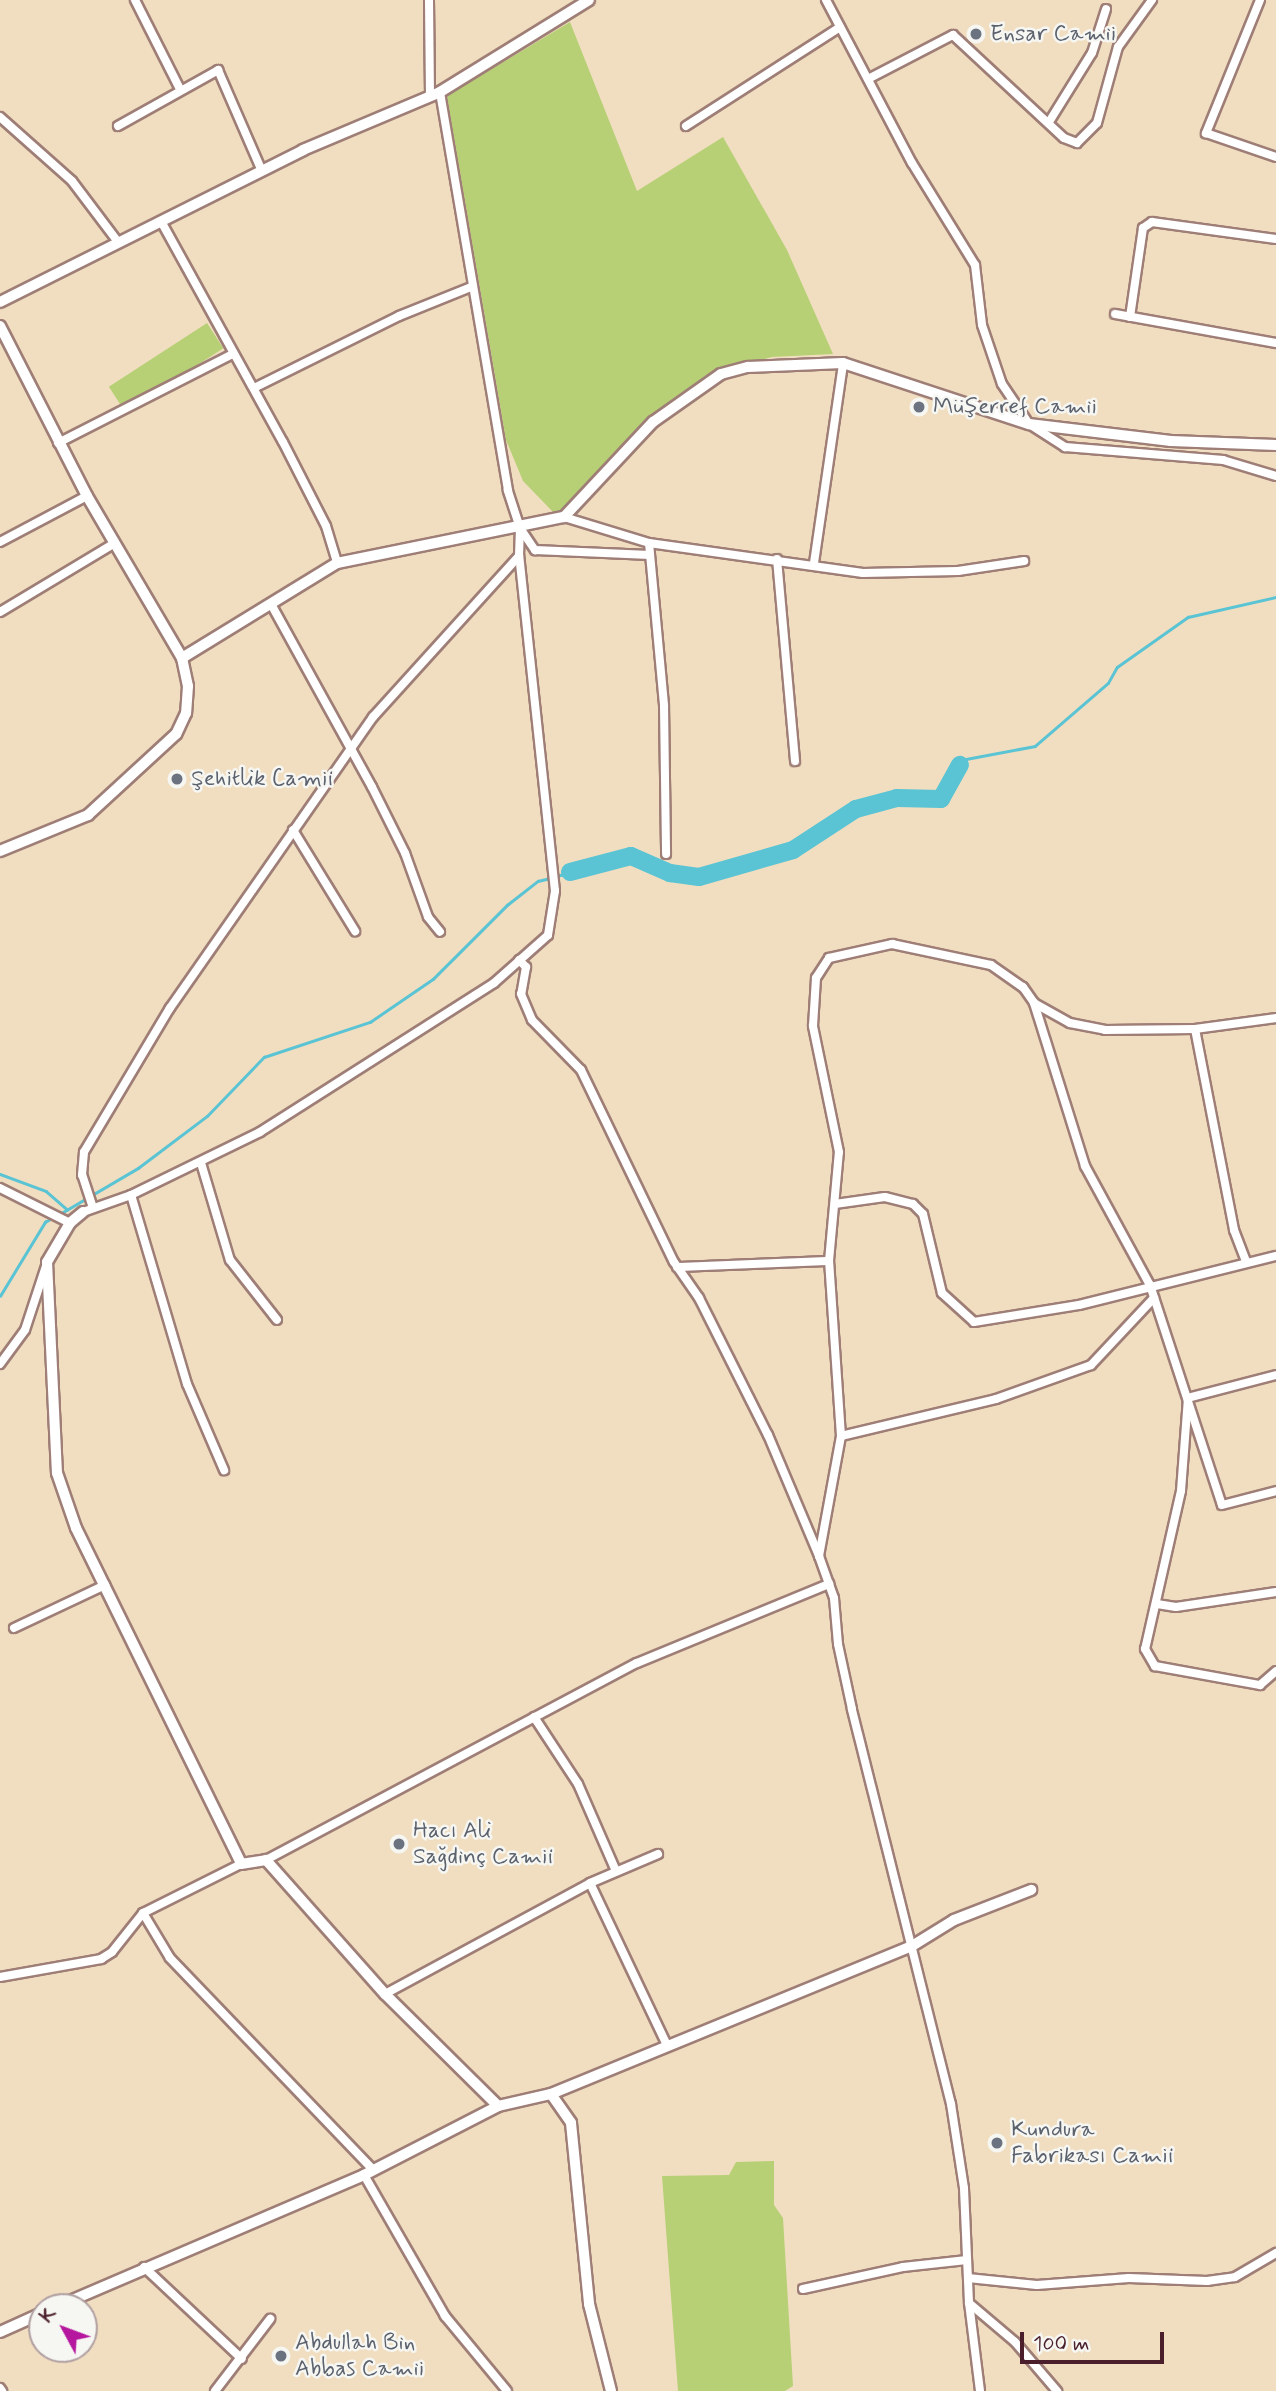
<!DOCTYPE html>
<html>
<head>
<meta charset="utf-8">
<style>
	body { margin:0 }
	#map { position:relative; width:1276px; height:2391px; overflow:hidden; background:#f1dec0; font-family:Mynerve,sans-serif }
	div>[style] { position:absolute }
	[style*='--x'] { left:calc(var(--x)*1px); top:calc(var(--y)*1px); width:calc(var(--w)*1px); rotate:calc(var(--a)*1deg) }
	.green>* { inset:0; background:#b7d075; transform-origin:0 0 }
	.stream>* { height:2.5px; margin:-1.25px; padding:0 1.25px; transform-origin:1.25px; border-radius:1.25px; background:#5ac4d4 }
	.river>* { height:18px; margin:-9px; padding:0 9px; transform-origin:9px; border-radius:9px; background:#5ac4d4 }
	.roads { filter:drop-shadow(2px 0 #9e7e76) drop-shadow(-2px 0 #9e7e76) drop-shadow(0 2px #9e7e76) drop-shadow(0 -2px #9e7e76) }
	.minor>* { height:8px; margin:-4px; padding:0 4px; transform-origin:4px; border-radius:4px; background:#fff }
	.tertiary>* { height:10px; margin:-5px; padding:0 5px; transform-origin:5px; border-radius:5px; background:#fff }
	.dots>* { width:19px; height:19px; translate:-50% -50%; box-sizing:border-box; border:4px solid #f6f6f2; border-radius:50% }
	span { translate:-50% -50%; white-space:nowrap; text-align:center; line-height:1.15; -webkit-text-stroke:5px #f6f6f2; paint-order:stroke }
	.worship-label { font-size:23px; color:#5b616d }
	.left { translate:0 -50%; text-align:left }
	.north { position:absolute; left:28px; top:2293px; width:70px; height:70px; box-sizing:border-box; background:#f6f6f2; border:2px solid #b1a0a2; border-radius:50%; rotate:311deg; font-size:19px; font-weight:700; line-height:28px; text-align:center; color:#4a1f2b }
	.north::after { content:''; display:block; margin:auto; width:24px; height:32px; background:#b5179e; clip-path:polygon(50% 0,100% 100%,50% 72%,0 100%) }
	.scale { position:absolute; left:1020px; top:2332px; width:144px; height:32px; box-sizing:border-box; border:4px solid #4a1f2b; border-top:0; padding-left:9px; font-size:21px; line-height:24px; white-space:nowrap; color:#4a1f2b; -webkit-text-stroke:5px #f6f6f2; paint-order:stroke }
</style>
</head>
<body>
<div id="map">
	<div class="green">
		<i style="clip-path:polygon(570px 22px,637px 191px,723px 137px,787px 250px,833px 354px,772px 357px,705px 376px,659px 413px,566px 514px,554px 513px,523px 481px,506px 440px,447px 96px)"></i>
		<i style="left:207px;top:323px;width:30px;height:117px;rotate:57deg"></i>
		<i style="clip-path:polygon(774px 2161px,774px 2205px,783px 2218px,793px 2386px,785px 2391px,678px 2391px,662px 2176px,729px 2175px,736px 2162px)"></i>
	</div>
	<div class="stream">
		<i style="--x:960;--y:765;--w:8;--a:-45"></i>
		<i style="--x:966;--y:759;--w:70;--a:-10.7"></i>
		<i style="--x:1035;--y:746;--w:96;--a:-40.8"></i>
		<i style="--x:1108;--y:683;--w:18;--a:-61"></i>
		<i style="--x:1117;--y:667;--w:87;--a:-35.2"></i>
		<i style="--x:1188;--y:617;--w:90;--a:-12.8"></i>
		<i style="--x:557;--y:876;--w:14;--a:-17"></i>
		<i style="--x:0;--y:1174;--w:49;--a:20.3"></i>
		<i style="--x:46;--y:1191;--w:28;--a:41"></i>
		<i style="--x:58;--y:1215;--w:93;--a:-30.4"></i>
		<i style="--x:138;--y:1168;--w:86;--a:-37"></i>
		<i style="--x:207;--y:1116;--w:82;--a:-46"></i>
		<i style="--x:264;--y:1057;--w:112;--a:-18.3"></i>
		<i style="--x:370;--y:1022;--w:76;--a:-34.3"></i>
		<i style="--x:433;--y:979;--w:105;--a:-45"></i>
		<i style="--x:507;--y:905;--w:39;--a:-38"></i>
		<i style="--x:538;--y:881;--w:12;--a:-14"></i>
		<i style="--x:0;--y:1296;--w:87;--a:-58.7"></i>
		<i style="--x:45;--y:1222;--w:8;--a:-30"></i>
	</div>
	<div class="river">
		<i style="--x:570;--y:872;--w:63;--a:-14.7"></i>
		<i style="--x:631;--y:856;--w:43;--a:23.6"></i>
		<i style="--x:670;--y:873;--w:29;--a:8"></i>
		<i style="--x:699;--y:877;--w:98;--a:-16"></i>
		<i style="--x:793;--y:850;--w:75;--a:-33.1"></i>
		<i style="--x:856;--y:809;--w:42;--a:-15"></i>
		<i style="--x:897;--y:798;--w:44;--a:1.3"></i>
		<i style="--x:941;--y:799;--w:39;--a:-61"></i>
	</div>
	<div class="roads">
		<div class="minor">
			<i style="--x:135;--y:0;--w:100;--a:63.2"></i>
			<i style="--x:429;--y:0;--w:95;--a:89.4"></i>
			<i style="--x:826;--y:0;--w:184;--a:62.2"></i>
			<i style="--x:912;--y:163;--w:120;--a:58.3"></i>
			<i style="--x:975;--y:265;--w:60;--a:83.3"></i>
			<i style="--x:982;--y:325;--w:62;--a:71.3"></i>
			<i style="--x:1002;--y:384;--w:48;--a:56"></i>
			<i style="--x:1029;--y:424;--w:43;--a:32.6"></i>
			<i style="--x:1065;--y:447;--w:159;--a:4.7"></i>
			<i style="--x:1223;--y:460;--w:55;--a:16.8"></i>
			<i style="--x:1260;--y:0;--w:144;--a:112.1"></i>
			<i style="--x:1206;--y:133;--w:74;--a:18.9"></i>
			<i style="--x:868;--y:79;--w:96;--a:-27.4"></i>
			<i style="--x:953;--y:35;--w:151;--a:42.9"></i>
			<i style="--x:1064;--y:138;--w:14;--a:21"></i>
			<i style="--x:1077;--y:143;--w:28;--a:-45"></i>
			<i style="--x:1097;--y:123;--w:79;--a:-74.6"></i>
			<i style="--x:1118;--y:47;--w:58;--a:-54.1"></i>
			<i style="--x:0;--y:117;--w:96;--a:41.6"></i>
			<i style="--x:72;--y:181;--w:76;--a:53"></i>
			<i style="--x:1049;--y:122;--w:81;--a:-58.1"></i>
			<i style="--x:1092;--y:53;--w:46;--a:-72.3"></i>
			<i style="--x:118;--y:126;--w:115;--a:-29.2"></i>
			<i style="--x:218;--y:70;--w:110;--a:66.5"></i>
			<i style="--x:686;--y:126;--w:183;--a:-32.7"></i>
			<i style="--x:162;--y:223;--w:250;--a:61.1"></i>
			<i style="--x:283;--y:442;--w:94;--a:62.9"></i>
			<i style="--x:326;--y:526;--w:39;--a:73"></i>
			<i style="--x:1115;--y:314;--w:164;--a:10.2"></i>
			<i style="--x:1130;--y:317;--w:90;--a:-81.7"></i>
			<i style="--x:1143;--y:228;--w:11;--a:-34"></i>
			<i style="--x:1152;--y:222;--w:125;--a:7.8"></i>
			<i style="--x:254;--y:388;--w:162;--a:-26.4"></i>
			<i style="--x:399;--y:316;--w:78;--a:-21.9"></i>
			<i style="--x:58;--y:443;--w:196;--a:-27"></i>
			<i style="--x:564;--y:517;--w:89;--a:17"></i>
			<i style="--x:649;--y:543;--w:216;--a:8"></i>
			<i style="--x:863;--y:573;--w:95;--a:-1.2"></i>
			<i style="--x:958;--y:571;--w:67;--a:-8.6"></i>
			<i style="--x:520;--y:528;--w:27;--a:56"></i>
			<i style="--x:535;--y:550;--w:115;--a:2.5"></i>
			<i style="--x:0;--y:542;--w:98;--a:-27.9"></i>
			<i style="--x:649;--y:543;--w:164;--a:84.7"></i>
			<i style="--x:664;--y:706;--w:148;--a:89.2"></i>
			<i style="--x:777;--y:559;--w:203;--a:84.9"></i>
			<i style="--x:814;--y:563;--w:202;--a:-81.7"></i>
			<i style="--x:271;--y:604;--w:209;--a:61.1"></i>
			<i style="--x:372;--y:787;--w:74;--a:63.4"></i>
			<i style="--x:405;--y:853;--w:68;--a:70.2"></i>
			<i style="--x:428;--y:917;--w:19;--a:51"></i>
			<i style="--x:0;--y:612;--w:134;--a:-31"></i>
			<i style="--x:293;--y:830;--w:119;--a:58.5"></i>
			<i style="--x:519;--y:960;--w:10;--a:45"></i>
			<i style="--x:526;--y:967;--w:27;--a:100"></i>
			<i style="--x:521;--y:994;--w:28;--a:67"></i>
			<i style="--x:532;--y:1020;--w:70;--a:45.6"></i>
			<i style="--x:581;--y:1070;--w:213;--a:64.2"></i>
			<i style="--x:674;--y:1262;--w:44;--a:55.2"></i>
			<i style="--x:699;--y:1298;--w:153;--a:63.3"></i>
			<i style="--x:768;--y:1435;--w:131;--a:67.1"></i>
			<i style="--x:1034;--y:1003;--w:41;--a:29.1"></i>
			<i style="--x:1070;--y:1023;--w:36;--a:11"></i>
			<i style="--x:1105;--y:1030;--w:90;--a:-0.6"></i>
			<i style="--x:1195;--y:1029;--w:82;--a:-7.7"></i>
			<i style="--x:1195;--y:1029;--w:205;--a:79"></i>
			<i style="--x:1234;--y:1230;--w:34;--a:69"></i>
			<i style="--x:201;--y:1163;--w:101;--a:73.4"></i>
			<i style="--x:230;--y:1260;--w:76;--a:51.9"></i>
			<i style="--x:0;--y:1188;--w:78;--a:26.6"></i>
			<i style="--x:131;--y:1195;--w:197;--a:73.5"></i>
			<i style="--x:187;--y:1384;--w:94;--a:66.7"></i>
			<i style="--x:835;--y:1204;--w:50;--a:-8"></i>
			<i style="--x:885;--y:1197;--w:29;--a:14"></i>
			<i style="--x:913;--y:1204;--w:14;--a:45"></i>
			<i style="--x:923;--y:1214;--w:81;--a:76.5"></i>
			<i style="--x:942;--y:1293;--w:43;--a:42.2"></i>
			<i style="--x:974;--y:1322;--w:106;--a:-9.2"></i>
			<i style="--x:1079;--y:1305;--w:203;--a:-14"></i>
			<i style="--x:93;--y:1208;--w:35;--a:-108"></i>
			<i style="--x:82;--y:1175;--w:23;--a:-85"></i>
			<i style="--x:84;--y:1152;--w:168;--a:-59.2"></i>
			<i style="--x:170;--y:1008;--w:355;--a:-55.1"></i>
			<i style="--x:373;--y:717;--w:217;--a:-47.8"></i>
			<i style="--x:83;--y:1212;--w:51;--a:-19.5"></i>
			<i style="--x:131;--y:1195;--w:144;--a:-26"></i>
			<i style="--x:260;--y:1132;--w:277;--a:-32.5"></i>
			<i style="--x:494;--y:983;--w:72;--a:-41.6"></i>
			<i style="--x:548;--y:935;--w:45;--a:-81"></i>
			<i style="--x:555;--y:891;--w:337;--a:-96.1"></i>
			<i style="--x:519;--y:556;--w:28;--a:-88"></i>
			<i style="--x:520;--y:528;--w:40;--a:-108"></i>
			<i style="--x:508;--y:490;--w:404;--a:-99.7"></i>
			<i style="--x:677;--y:1267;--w:152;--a:-2.3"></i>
			<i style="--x:0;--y:1364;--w:42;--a:-53.7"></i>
			<i style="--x:25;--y:1330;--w:67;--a:-71.8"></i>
			<i style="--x:1276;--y:1375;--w:91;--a:165.4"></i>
			<i style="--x:1188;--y:1398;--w:93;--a:94.3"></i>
			<i style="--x:1181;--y:1491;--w:162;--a:102.8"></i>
			<i style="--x:1145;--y:1649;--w:20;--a:60"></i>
			<i style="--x:1155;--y:1666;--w:107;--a:10.3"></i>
			<i style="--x:1260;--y:1685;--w:21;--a:-41"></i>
			<i style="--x:841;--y:1436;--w:159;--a:-13.4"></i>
			<i style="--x:996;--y:1399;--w:101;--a:-19.7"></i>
			<i style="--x:1091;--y:1365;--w:92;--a:-46.8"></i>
			<i style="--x:1157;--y:1604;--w:19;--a:9"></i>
			<i style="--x:1176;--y:1607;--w:101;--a:-8.5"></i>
			<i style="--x:14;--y:1628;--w:101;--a:-25.3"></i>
			<i style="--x:534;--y:1717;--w:80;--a:56.7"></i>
			<i style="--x:578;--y:1784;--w:95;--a:66.4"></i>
			<i style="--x:266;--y:1860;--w:420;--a:-28"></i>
			<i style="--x:637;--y:1663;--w:208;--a:-22.4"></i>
			<i style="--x:590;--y:1883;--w:179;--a:64.6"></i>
			<i style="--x:143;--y:1913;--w:52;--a:59"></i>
			<i style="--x:170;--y:1958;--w:292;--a:46.2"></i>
			<i style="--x:0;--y:1977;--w:103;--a:-10.1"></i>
			<i style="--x:101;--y:1959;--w:13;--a:-32"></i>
			<i style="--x:112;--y:1952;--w:50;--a:-51.5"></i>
			<i style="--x:143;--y:1913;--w:110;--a:-26.6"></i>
			<i style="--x:385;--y:1994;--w:233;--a:-28.4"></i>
			<i style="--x:590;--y:1883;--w:74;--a:-23.1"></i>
			<i style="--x:364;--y:2175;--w:163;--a:60.1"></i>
			<i style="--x:445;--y:2316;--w:97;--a:50.4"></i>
			<i style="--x:144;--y:2267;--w:134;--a:43.2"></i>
			<i style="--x:968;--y:2278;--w:69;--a:5.8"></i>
			<i style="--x:1037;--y:2285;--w:92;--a:-4.4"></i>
			<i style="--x:1129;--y:2278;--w:78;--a:2.2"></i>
			<i style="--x:1207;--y:2281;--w:28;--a:-8"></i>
			<i style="--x:1235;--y:2277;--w:48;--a:-30.3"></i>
			<i style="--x:803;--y:2289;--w:102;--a:-12.4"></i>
			<i style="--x:903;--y:2267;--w:64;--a:-6.2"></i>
			<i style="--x:969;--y:2303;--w:60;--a:40.3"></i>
			<i style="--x:1015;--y:2342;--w:65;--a:49.4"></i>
			<i style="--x:0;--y:2388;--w:4;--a:56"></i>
			<i style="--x:215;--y:2391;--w:91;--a:-52.6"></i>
			<i style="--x:980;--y:2391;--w:89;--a:-97.1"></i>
			<i style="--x:969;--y:2303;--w:115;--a:-92.5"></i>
			<i style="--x:964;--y:2188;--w:85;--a:-98.8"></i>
			<i style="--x:951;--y:2104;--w:407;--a:-104.1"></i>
			<i style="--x:852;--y:1709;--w:66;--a:-102.2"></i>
			<i style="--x:838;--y:1644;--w:46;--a:-95"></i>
			<i style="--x:834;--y:1598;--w:45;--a:-109.7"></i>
			<i style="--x:819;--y:1556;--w:122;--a:-79.6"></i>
			<i style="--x:841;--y:1436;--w:175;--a:-93.9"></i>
			<i style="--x:829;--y:1261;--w:109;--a:-84.8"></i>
			<i style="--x:839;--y:1152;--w:129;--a:-101.7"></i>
			<i style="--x:813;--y:1026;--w:48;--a:-86.4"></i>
			<i style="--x:816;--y:978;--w:24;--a:-57"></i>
			<i style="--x:829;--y:958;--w:65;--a:-12.5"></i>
			<i style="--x:892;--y:944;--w:101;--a:12"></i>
			<i style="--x:991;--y:965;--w:39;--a:35"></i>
			<i style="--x:1023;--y:987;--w:19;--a:55"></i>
			<i style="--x:1034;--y:1003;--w:171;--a:72.6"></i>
			<i style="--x:1085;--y:1166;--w:136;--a:61.4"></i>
			<i style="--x:1150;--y:1285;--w:231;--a:71.9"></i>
			<i style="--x:1222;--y:1505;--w:56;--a:-14.5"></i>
		</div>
		<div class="tertiary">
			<i style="--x:0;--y:302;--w:339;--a:-26.6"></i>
			<i style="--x:303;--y:150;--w:149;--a:-22.9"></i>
			<i style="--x:440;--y:92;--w:175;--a:-31.7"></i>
			<i style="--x:0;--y:326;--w:191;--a:62.9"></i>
			<i style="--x:87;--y:496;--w:188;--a:59.6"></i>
			<i style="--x:182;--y:658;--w:29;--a:78"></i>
			<i style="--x:188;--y:686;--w:27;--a:94"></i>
			<i style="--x:186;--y:713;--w:23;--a:115"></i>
			<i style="--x:176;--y:734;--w:120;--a:137.4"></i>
			<i style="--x:88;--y:815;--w:95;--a:157.8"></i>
			<i style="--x:182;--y:658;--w:182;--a:-31.5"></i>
			<i style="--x:337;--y:563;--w:232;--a:-11.5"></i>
			<i style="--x:564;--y:517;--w:130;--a:-46.9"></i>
			<i style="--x:653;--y:422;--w:83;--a:-35.2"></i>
			<i style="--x:721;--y:374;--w:28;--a:-15"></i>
			<i style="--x:748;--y:367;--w:95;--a:-2.4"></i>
			<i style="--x:843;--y:363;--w:196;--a:18.2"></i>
			<i style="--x:1029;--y:424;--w:143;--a:6.8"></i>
			<i style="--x:1171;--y:441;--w:105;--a:2.2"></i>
			<i style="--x:83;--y:1212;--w:17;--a:140"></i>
			<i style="--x:70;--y:1223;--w:45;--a:120.5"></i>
			<i style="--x:47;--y:1262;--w:211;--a:87.3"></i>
			<i style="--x:57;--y:1473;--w:58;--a:70.9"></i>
			<i style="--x:76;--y:1528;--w:374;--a:63.8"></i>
			<i style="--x:241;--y:1864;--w:25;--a:-9"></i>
			<i style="--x:266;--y:1860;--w:179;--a:48.4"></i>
			<i style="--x:385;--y:1994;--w:159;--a:44.7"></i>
			<i style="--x:551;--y:2094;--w:35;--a:55"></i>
			<i style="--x:571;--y:2123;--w:182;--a:84.3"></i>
			<i style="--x:589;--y:2304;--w:90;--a:75.8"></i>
			<i style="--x:56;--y:2307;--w:335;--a:-23.2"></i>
			<i style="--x:364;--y:2175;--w:151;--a:-27.2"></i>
			<i style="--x:498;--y:2106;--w:54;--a:-12.8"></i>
			<i style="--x:551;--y:2094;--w:390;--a:-22.3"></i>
			<i style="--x:912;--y:1946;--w:49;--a:-31.8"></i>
			<i style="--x:954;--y:1920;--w:83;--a:-21.3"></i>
			<i style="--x:0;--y:2332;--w:46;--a:-24.3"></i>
		</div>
	</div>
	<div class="dots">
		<i style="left:976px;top:34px;background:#6b7280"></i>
		<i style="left:919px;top:407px;background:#6b7280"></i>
		<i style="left:177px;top:779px;background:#6b7280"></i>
		<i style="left:399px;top:1844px;background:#6b7280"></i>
		<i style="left:997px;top:2143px;background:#6b7280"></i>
		<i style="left:281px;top:2356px;background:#6b7280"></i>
	</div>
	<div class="worship-label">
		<span class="left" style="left:990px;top:34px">Ensar Camii</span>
		<span class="left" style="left:933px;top:407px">Müşerref Camii</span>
		<span class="left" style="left:191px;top:779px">Şehitlik Camii</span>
		<span class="left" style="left:413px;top:1844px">Hacı Ali<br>Sağdinç Camii</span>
		<span class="left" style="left:1011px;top:2143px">Kundura<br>Fabrikası Camii</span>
		<span class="left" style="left:295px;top:2356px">Abdullah Bin<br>Abbas Camii</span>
	</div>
	<div class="north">K</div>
	<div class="scale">100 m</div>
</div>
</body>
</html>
